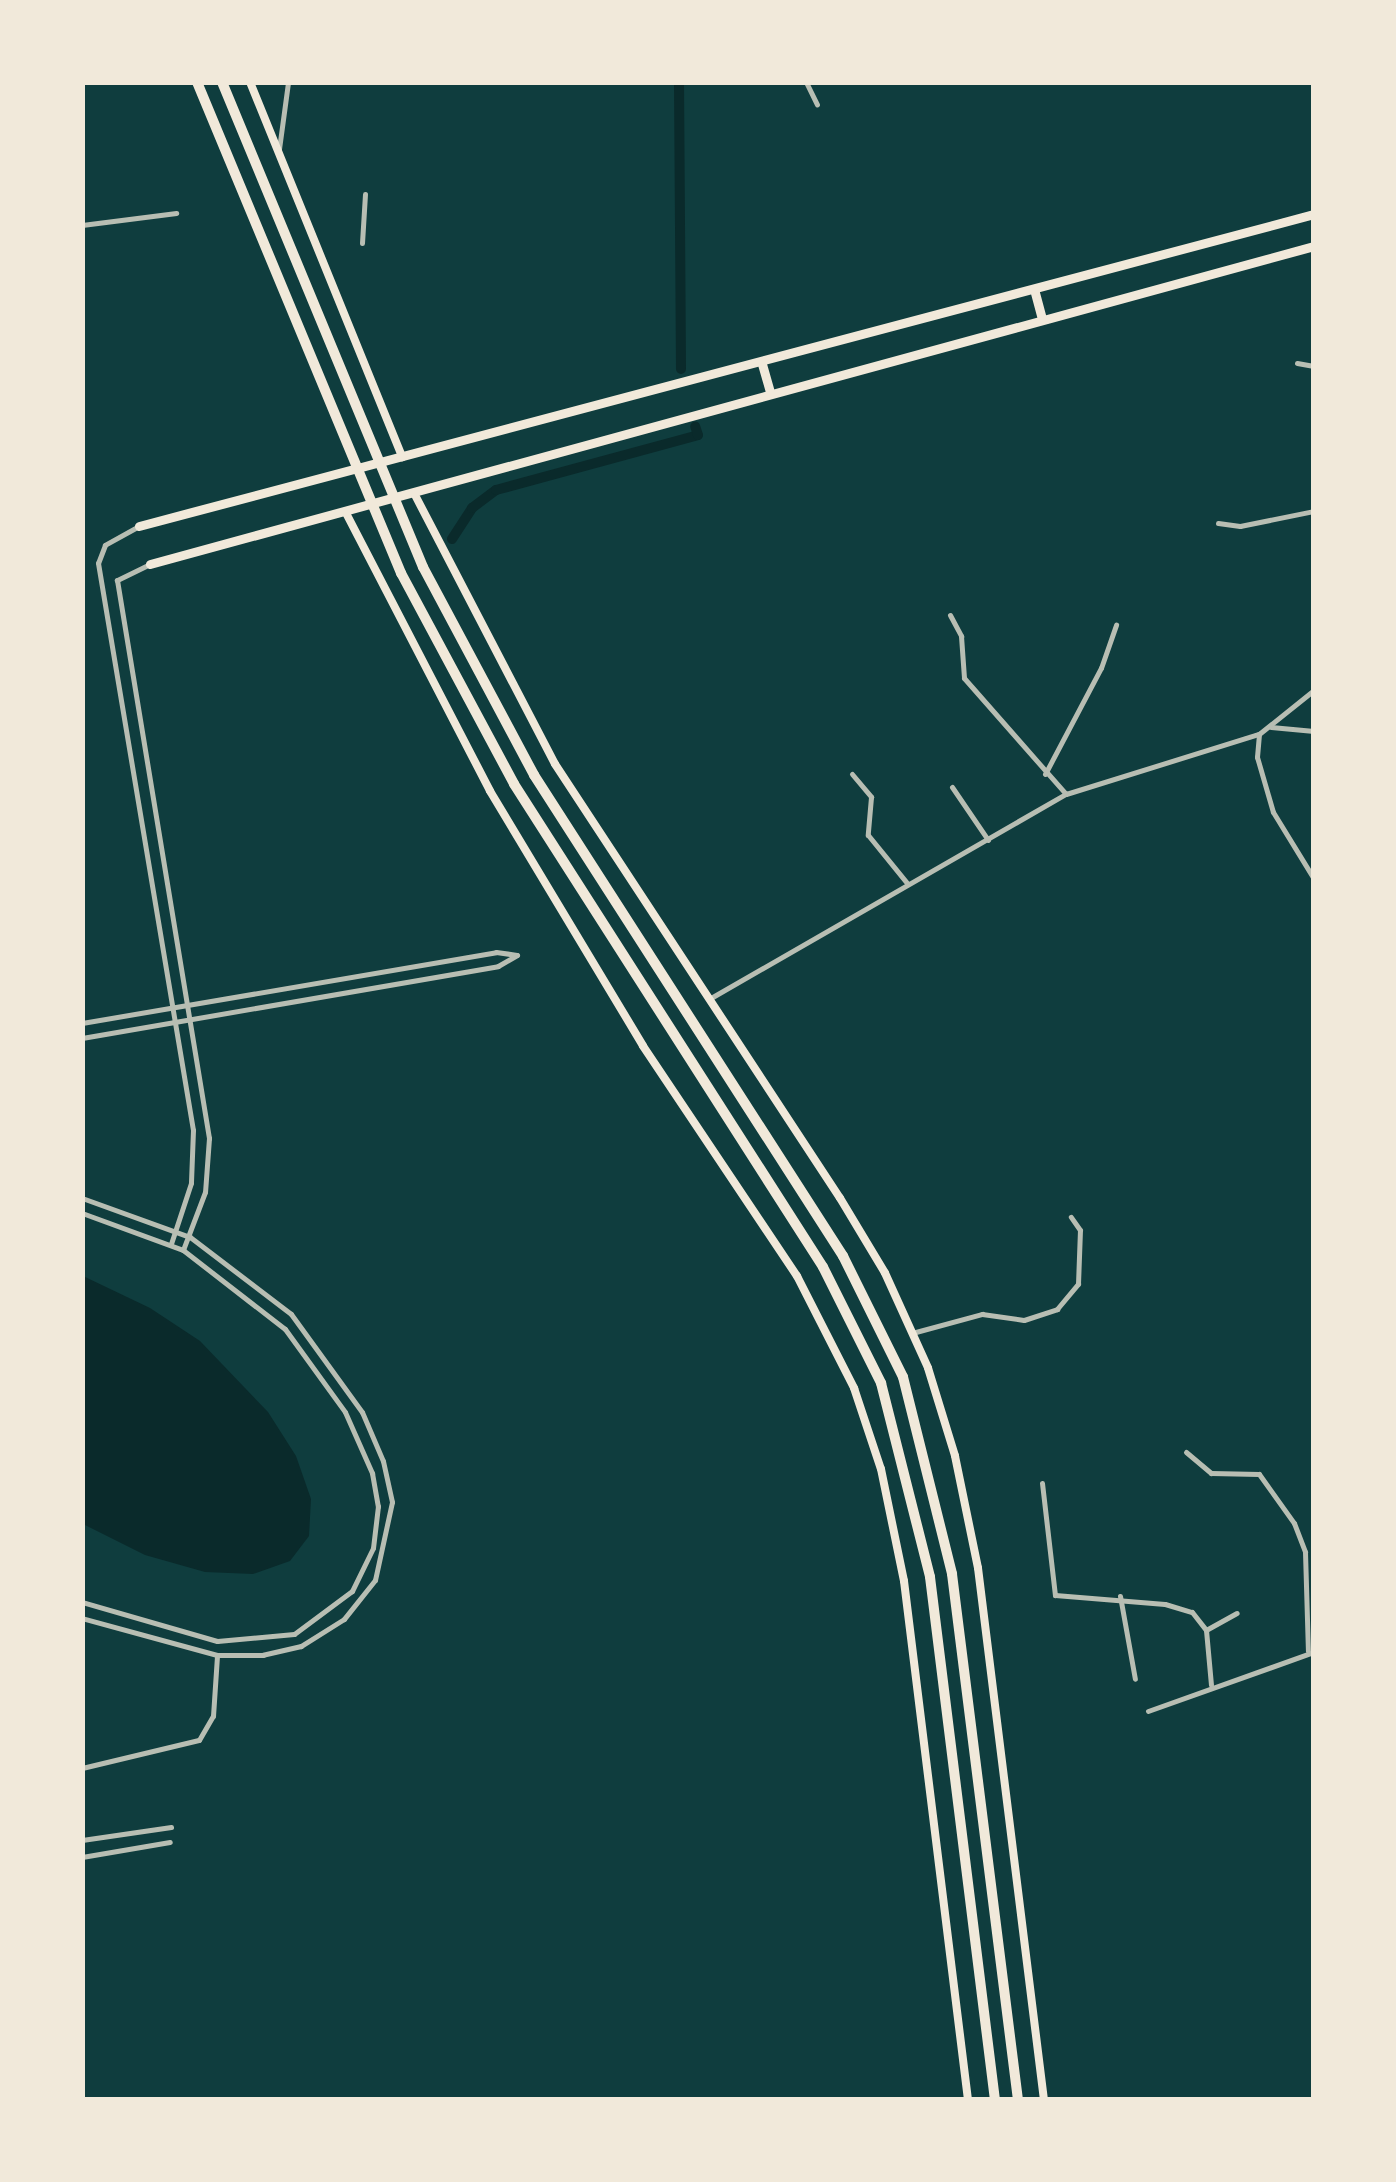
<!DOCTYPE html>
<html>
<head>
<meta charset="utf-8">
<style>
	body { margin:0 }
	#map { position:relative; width:1396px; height:2182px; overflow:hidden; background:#0f3d3e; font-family:"Space Grotesk",sans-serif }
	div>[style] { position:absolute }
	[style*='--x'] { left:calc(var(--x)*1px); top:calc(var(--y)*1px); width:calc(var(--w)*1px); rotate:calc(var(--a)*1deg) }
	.water>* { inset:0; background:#0a2a2b }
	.canal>* { height:10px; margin:-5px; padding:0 5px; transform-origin:5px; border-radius:5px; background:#0a2a2b }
	.minor>* { height:5px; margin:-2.5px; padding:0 2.5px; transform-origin:2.5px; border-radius:2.5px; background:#b8beb3 }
	.secondary>* { height:8px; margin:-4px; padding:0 4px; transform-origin:4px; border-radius:4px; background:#f1e9da }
	.primary>* { height:9px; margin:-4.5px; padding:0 4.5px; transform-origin:4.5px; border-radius:4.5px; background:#f1e9da }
	.motorway>* { height:10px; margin:-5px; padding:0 5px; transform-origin:5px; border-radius:5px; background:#f1e9da }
	span { translate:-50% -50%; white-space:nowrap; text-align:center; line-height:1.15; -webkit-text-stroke:9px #f1e9da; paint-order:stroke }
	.frame { position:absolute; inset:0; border:85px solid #f1e9da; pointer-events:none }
</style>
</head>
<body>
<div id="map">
	<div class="water">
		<i style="clip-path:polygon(83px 1276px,150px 1308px,200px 1341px,268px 1412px,296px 1456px,311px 1499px,309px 1536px,290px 1561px,253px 1574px,205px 1572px,145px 1555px,83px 1524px)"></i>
	</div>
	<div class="canal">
		<i style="--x:679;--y:82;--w:287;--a:89.6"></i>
		<i style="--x:452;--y:539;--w:37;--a:-57"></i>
		<i style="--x:472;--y:508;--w:30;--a:-37"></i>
		<i style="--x:496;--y:490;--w:209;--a:-15.2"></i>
		<i style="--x:698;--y:435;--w:9;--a:-108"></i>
	</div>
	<div class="minor">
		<i style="--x:806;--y:82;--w:25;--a:64"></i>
		<i style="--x:279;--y:149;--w:68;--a:-82.3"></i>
		<i style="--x:82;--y:225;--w:95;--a:-7.3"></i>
		<i style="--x:362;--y:243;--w:49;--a:-86.5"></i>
		<i style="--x:1297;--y:363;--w:17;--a:10"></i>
		<i style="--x:1218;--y:523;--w:22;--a:8"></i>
		<i style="--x:1240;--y:526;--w:76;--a:-11.5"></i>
		<i style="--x:139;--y:526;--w:39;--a:151"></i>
		<i style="--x:105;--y:545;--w:19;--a:111"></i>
		<i style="--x:98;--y:563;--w:575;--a:80.49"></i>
		<i style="--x:193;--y:1130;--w:53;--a:92.2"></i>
		<i style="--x:191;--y:1183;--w:64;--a:108.2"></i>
		<i style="--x:150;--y:564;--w:37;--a:154"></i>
		<i style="--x:117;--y:580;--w:566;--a:80.64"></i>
		<i style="--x:209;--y:1138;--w:54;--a:94.2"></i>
		<i style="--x:205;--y:1192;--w:62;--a:110.8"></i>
		<i style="--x:950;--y:615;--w:24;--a:62"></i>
		<i style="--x:961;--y:636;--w:42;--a:85.9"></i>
		<i style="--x:964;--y:678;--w:154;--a:48.7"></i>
		<i style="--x:1271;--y:727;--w:43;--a:5.3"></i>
		<i style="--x:1259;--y:734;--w:23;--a:95"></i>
		<i style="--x:1257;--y:757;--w:57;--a:73.8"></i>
		<i style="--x:1273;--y:812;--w:79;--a:58.5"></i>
		<i style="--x:852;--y:774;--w:30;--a:50"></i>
		<i style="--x:871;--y:797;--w:38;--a:95"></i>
		<i style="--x:868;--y:835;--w:62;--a:50.9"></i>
		<i style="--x:1045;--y:774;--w:120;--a:-62.2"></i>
		<i style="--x:1101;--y:668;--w:46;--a:-70.8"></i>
		<i style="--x:952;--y:787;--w:64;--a:55.8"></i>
		<i style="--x:709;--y:999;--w:412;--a:-29.9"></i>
		<i style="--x:1066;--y:794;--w:202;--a:-17.3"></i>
		<i style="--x:1259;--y:734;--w:70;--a:-38.7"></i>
		<i style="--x:82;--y:1023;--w:420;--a:-9.7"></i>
		<i style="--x:496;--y:952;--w:21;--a:8"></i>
		<i style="--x:82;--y:1038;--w:422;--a:-9.8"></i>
		<i style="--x:498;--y:966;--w:22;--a:-30"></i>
		<i style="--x:82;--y:1198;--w:115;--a:19.9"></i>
		<i style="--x:190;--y:1237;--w:127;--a:37.3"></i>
		<i style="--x:291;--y:1314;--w:121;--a:54.1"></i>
		<i style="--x:362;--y:1412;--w:53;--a:66.8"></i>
		<i style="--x:383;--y:1461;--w:42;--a:77.6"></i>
		<i style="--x:392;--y:1502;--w:80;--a:102.3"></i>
		<i style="--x:375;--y:1580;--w:50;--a:128.5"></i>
		<i style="--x:344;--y:1619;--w:51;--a:147.9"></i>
		<i style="--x:301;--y:1646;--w:39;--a:167"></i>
		<i style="--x:263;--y:1655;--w:46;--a:180"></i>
		<i style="--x:217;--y:1655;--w:140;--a:-164.7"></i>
		<i style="--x:82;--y:1213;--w:108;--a:20.1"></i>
		<i style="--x:183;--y:1250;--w:129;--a:37.8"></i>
		<i style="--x:285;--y:1329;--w:102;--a:54.1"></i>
		<i style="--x:345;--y:1412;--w:67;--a:66.1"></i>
		<i style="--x:372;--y:1473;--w:34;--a:80"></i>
		<i style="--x:378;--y:1506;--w:42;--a:96.8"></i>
		<i style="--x:373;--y:1548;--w:48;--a:116"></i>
		<i style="--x:352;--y:1591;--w:72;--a:143.4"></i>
		<i style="--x:294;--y:1634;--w:77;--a:174.8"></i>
		<i style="--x:217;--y:1641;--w:141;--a:-163.9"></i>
		<i style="--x:912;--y:1333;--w:73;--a:-15.2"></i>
		<i style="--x:982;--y:1314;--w:42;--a:8.1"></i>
		<i style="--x:1024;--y:1320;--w:35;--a:-18"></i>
		<i style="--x:1057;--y:1309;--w:33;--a:-50"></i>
		<i style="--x:1078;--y:1284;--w:54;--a:-87.9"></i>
		<i style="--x:1080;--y:1230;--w:16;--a:-125"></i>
		<i style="--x:1186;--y:1452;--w:33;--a:40"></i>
		<i style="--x:1211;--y:1473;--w:48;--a:1.2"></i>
		<i style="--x:1259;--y:1474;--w:60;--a:54.5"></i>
		<i style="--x:1294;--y:1523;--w:31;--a:69"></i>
		<i style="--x:1305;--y:1552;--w:99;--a:88.3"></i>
		<i style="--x:1042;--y:1483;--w:113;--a:83.4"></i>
		<i style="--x:1055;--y:1595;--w:110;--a:4.7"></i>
		<i style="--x:1165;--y:1604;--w:28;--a:17"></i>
		<i style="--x:1192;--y:1612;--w:23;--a:52"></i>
		<i style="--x:1206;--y:1630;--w:35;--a:-29"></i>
		<i style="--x:1120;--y:1596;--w:84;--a:79.8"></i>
		<i style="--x:1206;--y:1630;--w:55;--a:84.8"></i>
		<i style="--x:1148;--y:1711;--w:176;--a:-19.6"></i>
		<i style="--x:82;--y:1768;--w:120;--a:-13.5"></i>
		<i style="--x:199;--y:1740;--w:28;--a:-60"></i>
		<i style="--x:213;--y:1716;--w:61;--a:-86.2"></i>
		<i style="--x:82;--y:1840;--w:90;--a:-8.3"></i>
		<i style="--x:82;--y:1857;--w:89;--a:-9.7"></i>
	</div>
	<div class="secondary">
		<i style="--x:250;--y:82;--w:405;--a:67.9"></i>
		<i style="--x:415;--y:495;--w:303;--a:62.5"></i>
		<i style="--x:555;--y:764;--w:519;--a:56.71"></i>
		<i style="--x:840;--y:1198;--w:87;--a:59"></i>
		<i style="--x:885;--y:1273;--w:104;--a:65.6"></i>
		<i style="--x:928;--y:1368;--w:92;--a:72.9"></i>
		<i style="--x:955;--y:1456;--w:114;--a:78.4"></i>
		<i style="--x:978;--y:1568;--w:536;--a:82.93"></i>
		<i style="--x:346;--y:513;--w:313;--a:62.6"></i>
		<i style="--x:490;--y:791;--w:297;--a:59"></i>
		<i style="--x:643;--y:1046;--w:277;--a:56.2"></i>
		<i style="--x:797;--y:1276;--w:126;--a:63"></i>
		<i style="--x:854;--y:1388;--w:85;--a:71.6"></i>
		<i style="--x:881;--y:1469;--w:114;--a:78.4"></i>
		<i style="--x:904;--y:1581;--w:523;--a:82.97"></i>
	</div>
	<div class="primary">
		<i style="--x:1034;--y:289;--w:30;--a:75"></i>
		<i style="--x:762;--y:364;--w:29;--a:74"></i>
		<i style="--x:139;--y:526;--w:1216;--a:-14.87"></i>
		<i style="--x:150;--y:564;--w:1207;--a:-15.28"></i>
	</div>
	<div class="motorway">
		<i style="--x:197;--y:82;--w:532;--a:67.44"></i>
		<i style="--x:401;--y:573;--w:239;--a:61.8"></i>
		<i style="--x:514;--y:784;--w:573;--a:57.39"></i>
		<i style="--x:823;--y:1267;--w:130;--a:63.4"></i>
		<i style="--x:881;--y:1383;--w:200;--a:75.8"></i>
		<i style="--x:930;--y:1577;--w:527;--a:82.92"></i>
		<i style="--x:222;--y:82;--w:525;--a:67.49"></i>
		<i style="--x:423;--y:567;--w:236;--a:61.9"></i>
		<i style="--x:534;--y:775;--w:572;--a:57.28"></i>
		<i style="--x:843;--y:1256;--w:135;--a:63.6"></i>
		<i style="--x:903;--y:1377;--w:203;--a:76"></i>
		<i style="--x:952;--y:1574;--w:530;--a:82.85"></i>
	</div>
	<div class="frame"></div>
</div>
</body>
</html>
